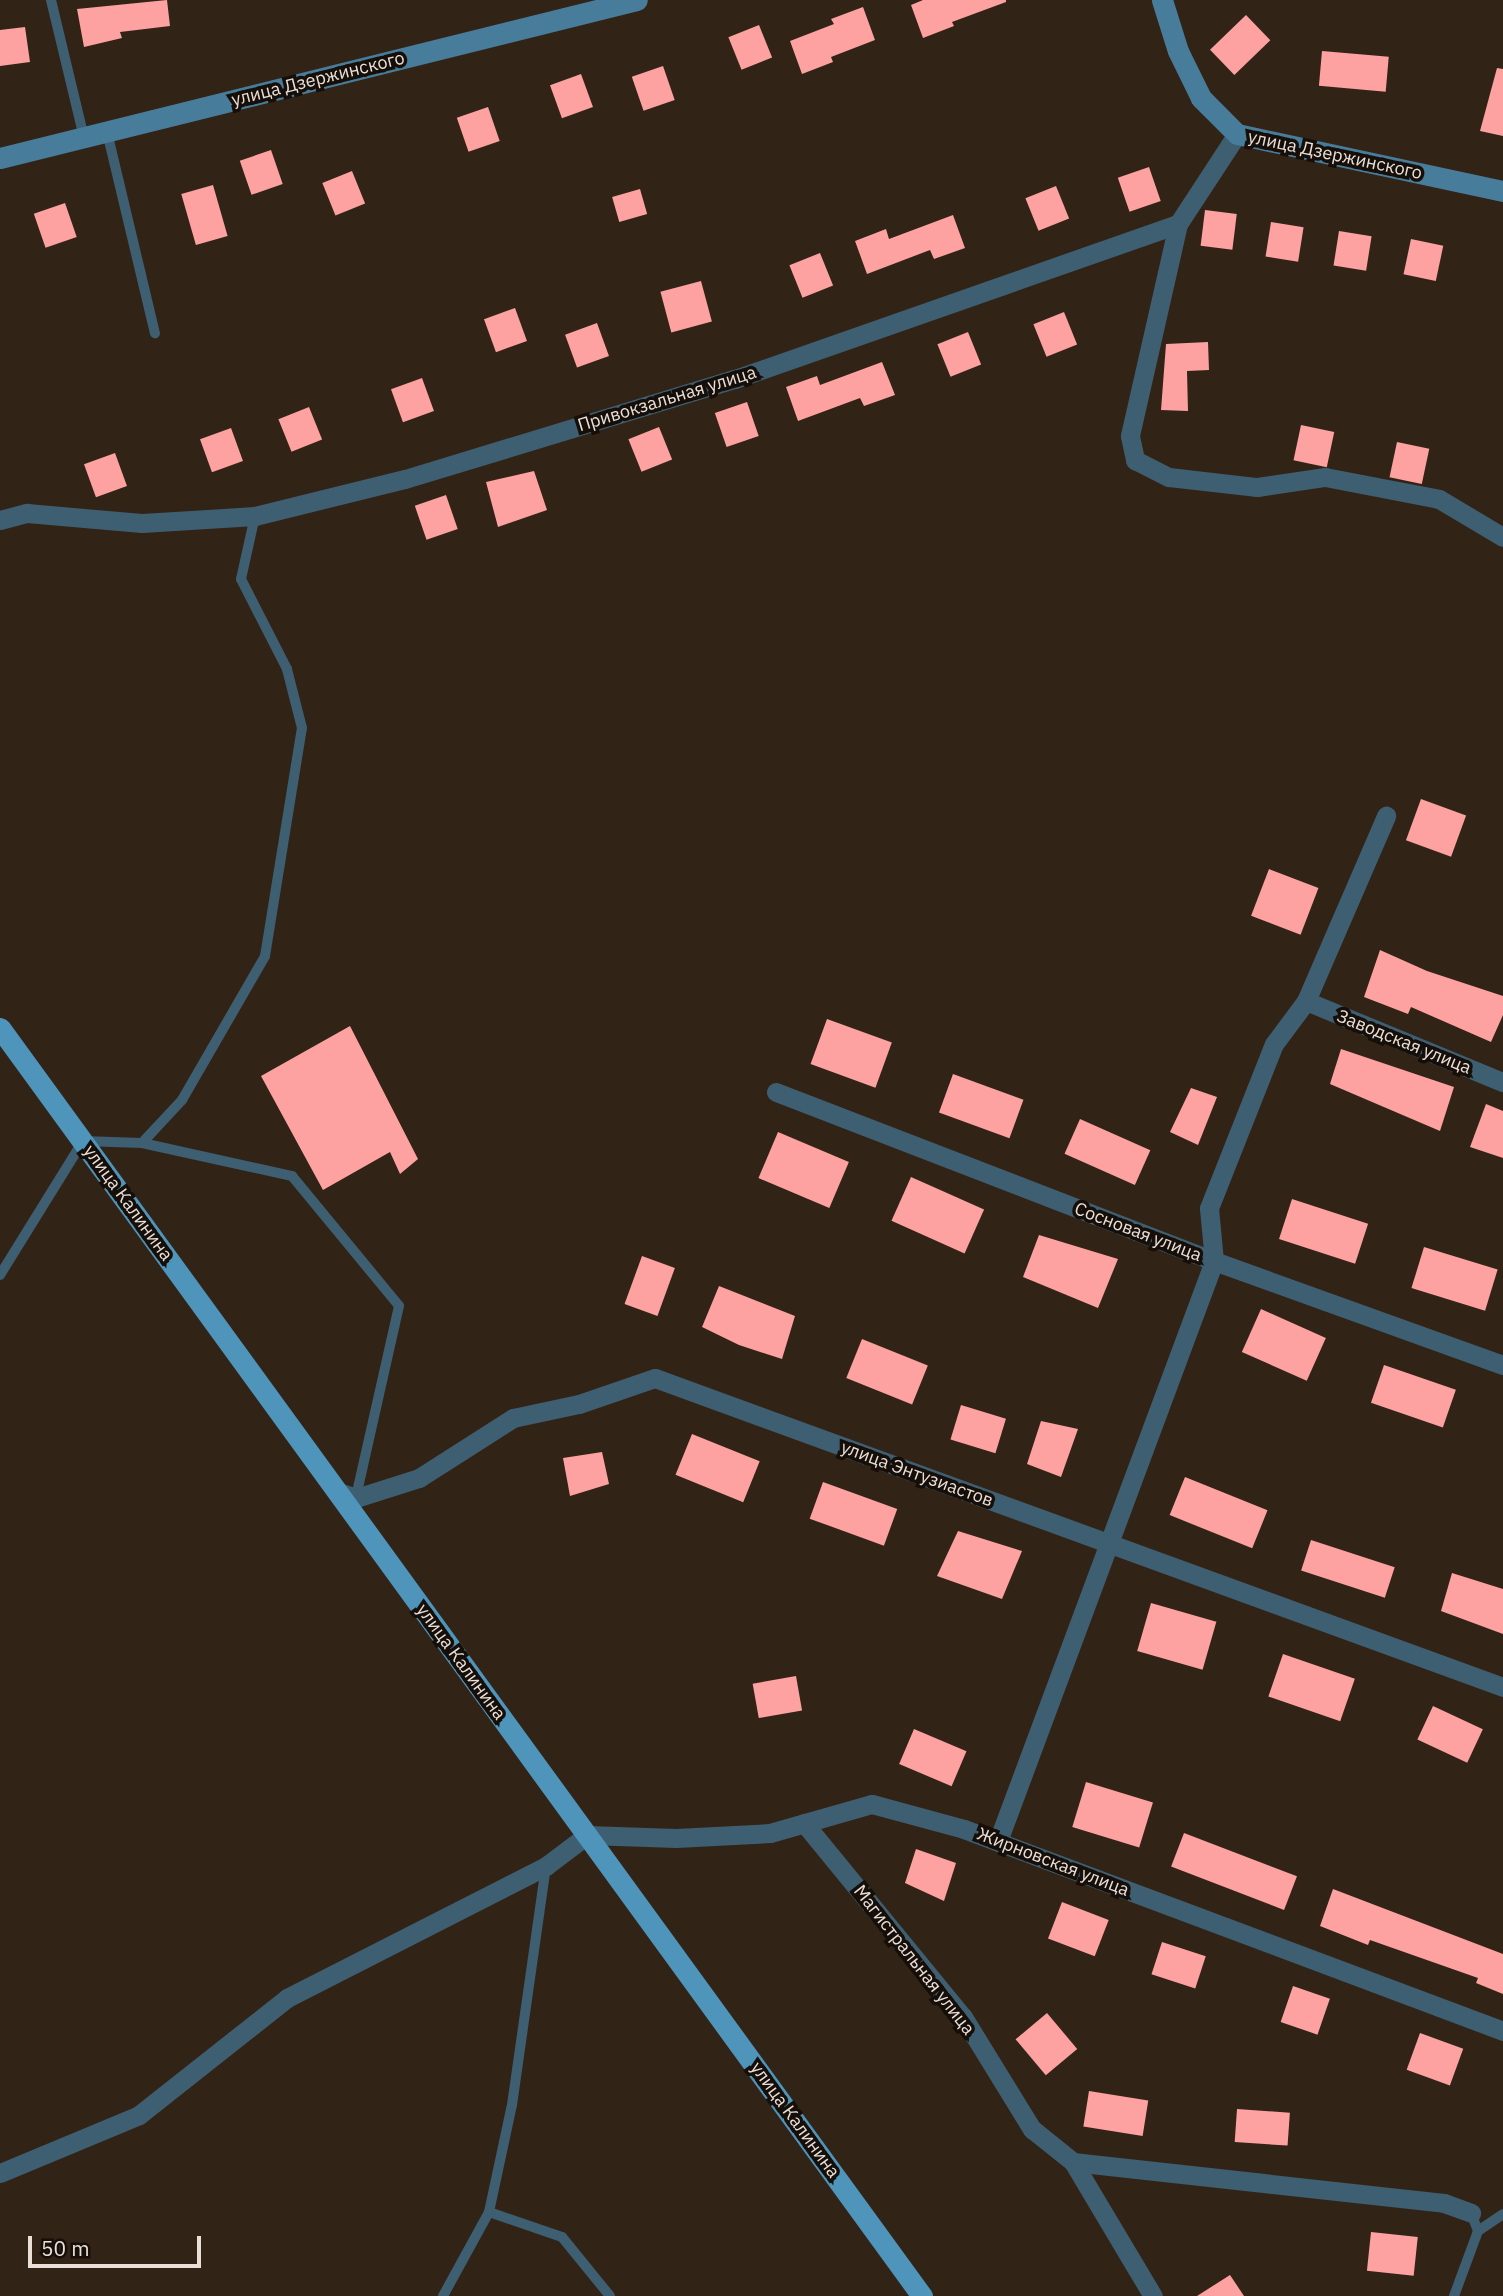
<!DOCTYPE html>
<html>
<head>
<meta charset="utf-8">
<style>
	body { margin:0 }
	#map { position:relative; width:1503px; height:2296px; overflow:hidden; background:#322317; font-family:"IBM Plex Sans",sans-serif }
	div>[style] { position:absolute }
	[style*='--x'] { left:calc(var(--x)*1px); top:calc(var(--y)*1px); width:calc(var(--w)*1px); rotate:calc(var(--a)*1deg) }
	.building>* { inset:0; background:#fda2a1; transform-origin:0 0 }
	.lane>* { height:10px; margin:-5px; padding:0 5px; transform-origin:5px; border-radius:5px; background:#3e5e71 }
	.street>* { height:19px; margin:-9.5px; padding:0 9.5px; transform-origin:9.5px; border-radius:9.5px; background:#3e5e71 }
	.secondary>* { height:21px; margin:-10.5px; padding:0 10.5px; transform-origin:10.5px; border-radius:10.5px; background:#487c9b }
	.primary>* { height:21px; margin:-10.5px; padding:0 10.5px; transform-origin:10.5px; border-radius:10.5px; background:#4e94bb }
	span { translate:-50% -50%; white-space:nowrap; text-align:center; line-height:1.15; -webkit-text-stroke:7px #150e09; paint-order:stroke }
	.street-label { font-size:18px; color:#ebe0d8 }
	.scale { position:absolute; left:28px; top:2236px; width:173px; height:32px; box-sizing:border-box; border:4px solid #ebe0d8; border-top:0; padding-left:9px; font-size:21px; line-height:24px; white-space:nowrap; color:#ebe0d8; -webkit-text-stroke:5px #150e09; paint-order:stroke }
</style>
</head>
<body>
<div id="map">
	<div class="building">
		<i style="clip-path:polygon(167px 0,170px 26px,120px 32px,122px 38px,84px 47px,77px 9px)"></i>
		<i style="clip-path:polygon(923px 0,1006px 0,1006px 2px,952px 22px,954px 26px,923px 38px,911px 5px)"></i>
		<i style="clip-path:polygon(863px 7px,875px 40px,831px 57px,833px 62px,802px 74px,790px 41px,834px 24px,831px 19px)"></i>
		<i style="left:1246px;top:15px;width:35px;height:50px;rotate:46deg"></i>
		<i style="left:759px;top:25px;width:35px;height:33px;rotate:68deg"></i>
		<i style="clip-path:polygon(25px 27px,30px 62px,0 66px,0 30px)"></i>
		<i style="left:1322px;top:51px;width:67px;height:35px;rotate:5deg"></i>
		<i style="left:663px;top:66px;width:36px;height:33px;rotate:71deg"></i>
		<i style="clip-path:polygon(1497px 68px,1503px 69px,1503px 136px,1480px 131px)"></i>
		<i style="left:581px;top:74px;width:35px;height:33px;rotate:70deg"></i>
		<i style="left:488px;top:107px;width:36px;height:33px;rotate:71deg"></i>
		<i style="left:271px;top:150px;width:36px;height:33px;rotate:71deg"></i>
		<i style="left:1149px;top:167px;width:36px;height:33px;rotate:71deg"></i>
		<i style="left:352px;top:171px;width:35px;height:32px;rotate:68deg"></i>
		<i style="left:213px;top:185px;width:53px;height:33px;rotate:74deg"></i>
		<i style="left:1056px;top:186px;width:35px;height:33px;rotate:68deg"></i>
		<i style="left:640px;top:189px;width:26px;height:29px;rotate:74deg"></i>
		<i style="left:65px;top:203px;width:36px;height:33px;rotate:71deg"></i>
		<i style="left:1205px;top:210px;width:32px;height:36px;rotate:7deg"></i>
		<i style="clip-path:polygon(953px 215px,965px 248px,934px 259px,930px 250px,867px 274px,855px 241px,886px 229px,889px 239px)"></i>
		<i style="left:1271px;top:222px;width:33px;height:35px;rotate:9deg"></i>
		<i style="left:1339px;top:231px;width:33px;height:35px;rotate:9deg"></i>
		<i style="left:1411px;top:239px;width:33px;height:36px;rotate:12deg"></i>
		<i style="left:820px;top:253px;width:35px;height:33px;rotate:68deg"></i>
		<i style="left:701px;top:281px;width:42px;height:42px;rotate:75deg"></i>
		<i style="left:515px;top:308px;width:35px;height:33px;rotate:70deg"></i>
		<i style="left:1064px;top:312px;width:35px;height:33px;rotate:68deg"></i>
		<i style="left:597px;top:323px;width:35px;height:34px;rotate:70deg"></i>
		<i style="left:968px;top:332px;width:35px;height:33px;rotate:68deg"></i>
		<i style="clip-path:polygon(1208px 342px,1209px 370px,1187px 371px,1188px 411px,1161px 410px,1166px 344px)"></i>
		<i style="clip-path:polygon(882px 362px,895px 395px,864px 406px,860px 398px,798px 421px,786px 387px,817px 376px,820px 385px)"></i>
		<i style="left:422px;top:378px;width:35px;height:33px;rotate:70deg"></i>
		<i style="left:747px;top:402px;width:36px;height:34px;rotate:71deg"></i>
		<i style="left:309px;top:407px;width:35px;height:33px;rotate:68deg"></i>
		<i style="left:1301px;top:425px;width:34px;height:36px;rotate:12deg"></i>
		<i style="left:659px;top:427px;width:35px;height:33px;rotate:68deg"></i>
		<i style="left:231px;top:428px;width:35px;height:33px;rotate:70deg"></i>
		<i style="left:1397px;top:442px;width:33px;height:36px;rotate:12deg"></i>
		<i style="left:115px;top:453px;width:35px;height:33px;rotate:70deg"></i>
		<i style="clip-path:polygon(534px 471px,547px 510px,498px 527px,486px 482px)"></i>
		<i style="left:446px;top:495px;width:36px;height:33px;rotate:71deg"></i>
		<i style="left:1421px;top:799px;width:48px;height:44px;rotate:20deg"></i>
		<i style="left:1269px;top:869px;width:53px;height:50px;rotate:21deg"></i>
		<i style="clip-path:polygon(1380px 950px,1427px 971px,1503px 996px,1503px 1015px,1491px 1042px,1411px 1007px,1408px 1014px,1364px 997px)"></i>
		<i style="left:827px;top:1019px;width:69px;height:48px;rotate:20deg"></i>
		<i style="clip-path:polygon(350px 1026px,418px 1159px,400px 1174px,390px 1152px,323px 1190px,261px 1076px)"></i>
		<i style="clip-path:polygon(1341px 1049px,1454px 1087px,1440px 1131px,1330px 1084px)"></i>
		<i style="left:953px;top:1074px;width:75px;height:41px;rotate:20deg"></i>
		<i style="clip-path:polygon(1191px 1088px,1217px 1097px,1198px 1145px,1170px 1132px)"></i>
		<i style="clip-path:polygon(1486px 1104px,1503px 1111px,1503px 1158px,1470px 1147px)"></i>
		<i style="left:1080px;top:1119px;width:77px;height:38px;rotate:24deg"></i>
		<i style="left:778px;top:1132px;width:77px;height:50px;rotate:23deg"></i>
		<i style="left:911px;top:1177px;width:80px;height:48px;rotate:24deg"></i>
		<i style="left:1292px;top:1199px;width:80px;height:42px;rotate:18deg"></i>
		<i style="clip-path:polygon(1039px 1235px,1118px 1259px,1098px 1308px,1023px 1277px)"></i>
		<i style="left:1424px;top:1247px;width:77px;height:43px;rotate:17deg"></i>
		<i style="left:642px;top:1256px;width:35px;height:51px;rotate:20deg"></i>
		<i style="clip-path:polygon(719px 1286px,795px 1316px,782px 1359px,739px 1345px,702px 1327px)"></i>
		<i style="left:1261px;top:1309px;width:71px;height:47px;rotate:24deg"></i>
		<i style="left:862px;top:1339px;width:71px;height:42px;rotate:22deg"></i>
		<i style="left:1384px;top:1365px;width:76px;height:40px;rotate:19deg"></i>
		<i style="left:961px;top:1405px;width:47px;height:36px;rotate:17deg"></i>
		<i style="clip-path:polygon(1041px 1421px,1078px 1429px,1061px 1477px,1027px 1464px)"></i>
		<i style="left:692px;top:1434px;width:73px;height:44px;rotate:22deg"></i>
		<i style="clip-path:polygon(602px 1452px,609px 1484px,570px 1496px,563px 1458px)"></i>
		<i style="left:1185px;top:1477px;width:89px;height:41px;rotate:22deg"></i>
		<i style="left:823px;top:1482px;width:79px;height:39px;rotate:20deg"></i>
		<i style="clip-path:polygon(958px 1531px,1022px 1551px,1002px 1599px,937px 1576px)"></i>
		<i style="left:1311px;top:1540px;width:88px;height:32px;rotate:18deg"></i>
		<i style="clip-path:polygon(1452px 1573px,1503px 1589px,1503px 1634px,1441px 1611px)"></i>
		<i style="left:1151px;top:1603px;width:68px;height:50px;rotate:16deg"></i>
		<i style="left:1283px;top:1654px;width:76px;height:45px;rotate:19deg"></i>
		<i style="left:796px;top:1676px;width:35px;height:44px;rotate:80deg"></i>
		<i style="left:1433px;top:1706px;width:55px;height:37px;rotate:25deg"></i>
		<i style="left:914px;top:1729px;width:57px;height:38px;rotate:23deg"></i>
		<i style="left:1086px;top:1782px;width:70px;height:47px;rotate:17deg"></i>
		<i style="left:1184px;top:1833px;width:121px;height:36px;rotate:21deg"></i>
		<i style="clip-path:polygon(916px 1849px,956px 1863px,944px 1901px,905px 1883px)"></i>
		<i style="clip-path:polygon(1333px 1889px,1503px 1954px,1503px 1994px,1476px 1983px,1478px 1978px,1370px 1940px,1368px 1945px,1320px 1926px)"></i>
		<i style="left:1062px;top:1902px;width:50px;height:39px;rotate:21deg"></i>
		<i style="left:1162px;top:1942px;width:46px;height:34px;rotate:18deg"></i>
		<i style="left:1293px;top:1986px;width:39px;height:38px;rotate:19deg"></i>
		<i style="left:1047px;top:2013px;width:47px;height:41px;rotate:50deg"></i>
		<i style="left:1420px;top:2033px;width:46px;height:39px;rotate:20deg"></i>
		<i style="left:1089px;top:2091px;width:60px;height:36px;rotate:9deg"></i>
		<i style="left:1237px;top:2109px;width:53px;height:33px;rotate:4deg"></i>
		<i style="left:1371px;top:2232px;width:47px;height:39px;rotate:6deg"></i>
		<i style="clip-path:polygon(1230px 2275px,1244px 2296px,1197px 2296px)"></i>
	</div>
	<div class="lane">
		<i style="--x:51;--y:0;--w:141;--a:76.5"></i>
		<i style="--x:107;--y:132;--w:207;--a:76.6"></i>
		<i style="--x:142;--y:1143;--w:59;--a:-47.1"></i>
		<i style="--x:182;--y:1100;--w:166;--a:-60"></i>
		<i style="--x:265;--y:956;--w:231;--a:-80.8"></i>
		<i style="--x:302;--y:728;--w:61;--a:-104.3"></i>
		<i style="--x:287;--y:669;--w:101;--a:-117.1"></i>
		<i style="--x:241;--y:579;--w:65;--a:-77.5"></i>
		<i style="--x:0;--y:1275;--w:158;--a:-58.2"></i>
		<i style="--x:83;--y:1141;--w:59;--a:1.9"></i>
		<i style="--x:142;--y:1143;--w:154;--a:12.4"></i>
		<i style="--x:292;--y:1176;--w:168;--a:50.5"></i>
		<i style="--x:399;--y:1306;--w:196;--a:102.7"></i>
		<i style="--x:489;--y:2212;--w:77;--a:18.9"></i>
		<i style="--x:562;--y:2237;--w:76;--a:50.9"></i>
		<i style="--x:1478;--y:2231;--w:30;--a:-34"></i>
		<i style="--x:443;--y:2296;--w:96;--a:-61.3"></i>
		<i style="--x:489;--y:2212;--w:109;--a:-77.9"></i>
		<i style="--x:512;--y:2105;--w:241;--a:-81.9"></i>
		<i style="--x:1454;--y:2296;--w:69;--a:-69.7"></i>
		<i style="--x:1478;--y:2231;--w:19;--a:-111"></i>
	</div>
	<div class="street">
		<i style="--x:1237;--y:134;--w:108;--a:123.2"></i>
		<i style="--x:1178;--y:224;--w:217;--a:102.8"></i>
		<i style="--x:1130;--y:436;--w:25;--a:78"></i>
		<i style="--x:1135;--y:460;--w:38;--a:27"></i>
		<i style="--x:1169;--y:477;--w:89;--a:6.5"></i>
		<i style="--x:1257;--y:487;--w:69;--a:-8.4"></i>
		<i style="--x:1325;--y:477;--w:116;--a:10.9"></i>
		<i style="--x:1439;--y:499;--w:74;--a:30.7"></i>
		<i style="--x:0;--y:520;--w:28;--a:-15"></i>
		<i style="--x:27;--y:513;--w:115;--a:5"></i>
		<i style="--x:142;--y:523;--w:113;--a:-3.5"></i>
		<i style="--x:255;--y:516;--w:154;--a:-13.9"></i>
		<i style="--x:405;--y:479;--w:345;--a:-16.9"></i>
		<i style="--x:735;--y:379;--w:469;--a:-19.3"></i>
		<i style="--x:1306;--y:1001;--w:213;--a:22.4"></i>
		<i style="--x:776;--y:1092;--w:469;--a:21.1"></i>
		<i style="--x:1214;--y:1261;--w:307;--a:19.8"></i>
		<i style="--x:338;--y:1492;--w:19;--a:18"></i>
		<i style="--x:356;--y:1498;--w:66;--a:-17.6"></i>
		<i style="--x:419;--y:1478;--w:112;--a:-32.6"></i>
		<i style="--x:513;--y:1418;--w:67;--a:-12"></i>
		<i style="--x:579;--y:1404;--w:80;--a:-18.9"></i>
		<i style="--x:655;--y:1378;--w:903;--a:20.02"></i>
		<i style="--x:804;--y:1823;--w:251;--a:50.7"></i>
		<i style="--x:963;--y:2017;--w:132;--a:58.4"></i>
		<i style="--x:1032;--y:2129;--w:53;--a:38.8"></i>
		<i style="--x:1073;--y:2162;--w:373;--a:6.3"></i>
		<i style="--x:1444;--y:2203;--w:29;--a:20"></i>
		<i style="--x:998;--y:1841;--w:619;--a:-69.57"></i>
		<i style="--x:1214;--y:1261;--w:53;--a:-95.4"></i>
		<i style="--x:1209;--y:1208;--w:176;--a:-68.4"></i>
		<i style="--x:1274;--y:1044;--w:54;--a:-53.3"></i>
		<i style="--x:1306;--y:1001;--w:202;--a:-66.6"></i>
		<i style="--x:1073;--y:2162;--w:156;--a:59.2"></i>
		<i style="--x:0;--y:2173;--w:151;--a:-22.6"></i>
		<i style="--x:139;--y:2115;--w:189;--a:-38.3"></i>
		<i style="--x:287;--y:1998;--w:291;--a:-27"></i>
		<i style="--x:546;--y:1866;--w:51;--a:-37.1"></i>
		<i style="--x:587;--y:1835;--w:89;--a:1.9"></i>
		<i style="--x:676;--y:1838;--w:94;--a:-3"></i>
		<i style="--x:770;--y:1833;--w:106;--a:-15.9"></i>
		<i style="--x:872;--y:1804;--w:95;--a:15.2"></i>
		<i style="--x:964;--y:1829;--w:576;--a:20.54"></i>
	</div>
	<div class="secondary">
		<i style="--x:1162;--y:0;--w:53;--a:72.6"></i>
		<i style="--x:1178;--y:51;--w:52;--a:63.9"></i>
		<i style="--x:1201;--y:98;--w:51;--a:45"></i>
		<i style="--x:1237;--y:134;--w:272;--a:12.1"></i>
		<i style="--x:0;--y:158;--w:656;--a:-13.93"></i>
	</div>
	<div class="primary">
		<i style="--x:0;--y:1028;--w:1568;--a:53.98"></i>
	</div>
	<div class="street-label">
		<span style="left:318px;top:79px;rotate:-14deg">улица Дзержинского</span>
		<span style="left:1335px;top:155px;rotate:12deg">улица Дзержинского</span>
		<span style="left:667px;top:399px;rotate:-17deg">Привокзальная улица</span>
		<span style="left:1404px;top:1042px;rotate:22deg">Заводская улица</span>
		<span style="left:128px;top:1203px;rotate:54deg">улица Калинина</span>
		<span style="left:1138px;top:1232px;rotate:21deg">Сосновая улица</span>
		<span style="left:917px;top:1474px;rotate:20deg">улица Энтузиастов</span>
		<span style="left:461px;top:1662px;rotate:54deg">улица Калинина</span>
		<span style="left:1053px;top:1862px;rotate:21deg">Жирновская улица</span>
		<span style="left:914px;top:1960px;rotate:52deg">Магистральная улица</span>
		<span style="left:795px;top:2120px;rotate:54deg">улица Калинина</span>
	</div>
	<div class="scale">50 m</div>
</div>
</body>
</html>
